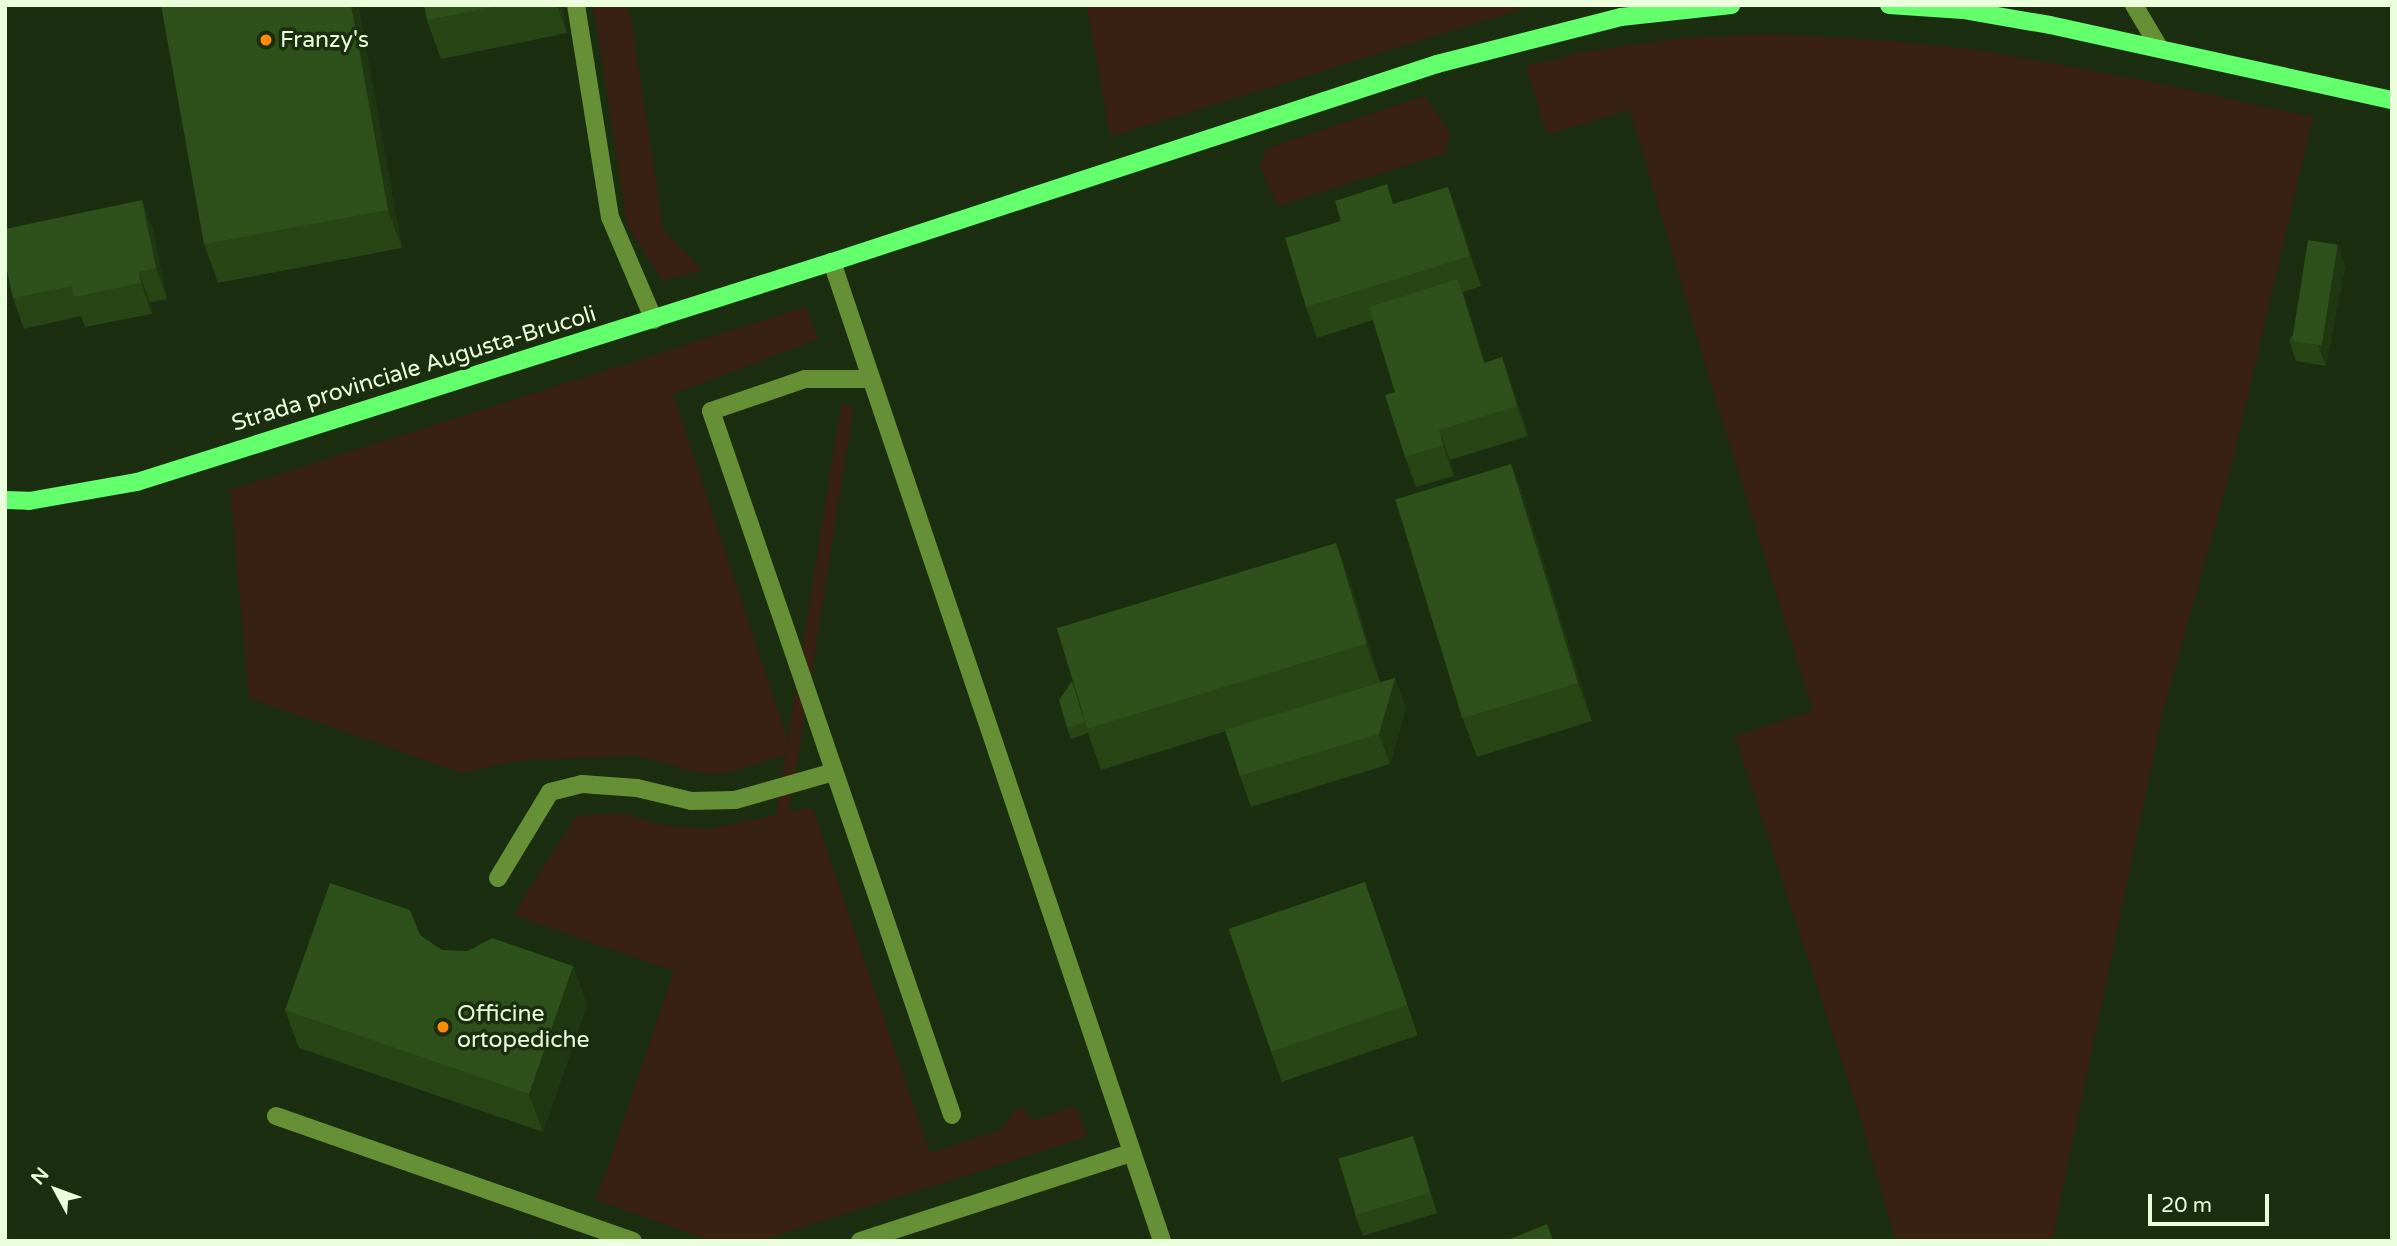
<!DOCTYPE html>
<html>
<head>
<meta charset="utf-8">
<style>
	body { margin:0 }
	#map { position:relative; width:2397px; height:1246px; overflow:hidden; background:#1b2e0f; font-family:"Varela Round",sans-serif }
	div>[style] { position:absolute }
	[style*='--x'] { left:calc(var(--x)*1px); top:calc(var(--y)*1px); width:calc(var(--w)*1px); rotate:calc(var(--a)*1deg) }
	.green>* { inset:0; background:#382112; transform-origin:0 0 }
	.minor>* { height:18px; margin:-9px; padding:0 9px; transform-origin:9px; border-radius:9px; background:#669036 }
	.major>* { height:18px; margin:-9px; padding:0 9px; transform-origin:9px; border-radius:9px; background:#63ff6c }
	.wall>* { inset:0; background:#284516; transform-origin:0 0 }
	.shaded-wall>* { inset:0; background:#203812 }
	.building>* { inset:0; background:#2e501a; transform-origin:0 0 }
	.dots>* { width:19px; height:19px; translate:-50% -50%; box-sizing:border-box; border:4px solid #1b2e0f; border-radius:50% }
	span { translate:-50% -50%; white-space:nowrap; text-align:center; line-height:1.15; -webkit-text-stroke:7px #1b2e0f; paint-order:stroke }
	.poi-label { font-size:23px; color:#ecffdc }
	.left { translate:0 -50%; text-align:left }
	.street-label { font-size:23px; color:#ecffdc }
	.frame { position:absolute; inset:0; border:7px solid #ecffdc; pointer-events:none }
	.north { position:absolute; left:21px; top:1155px; width:70px; height:70px; -webkit-text-stroke:5px #1b2e0f; paint-order:stroke; rotate:311deg; font-size:19px; font-weight:700; line-height:28px; text-align:center; color:#ecffdc }
	.north::after { content:''; display:block; margin:auto; width:24px; height:32px; background:#ecffdc; clip-path:polygon(50% 0,100% 100%,50% 72%,0 100%) }
	.scale { position:absolute; left:2148px; top:1194px; width:121px; height:32px; box-sizing:border-box; border:4px solid #ecffdc; border-top:0; padding-left:9px; font-size:21px; line-height:24px; white-space:nowrap; color:#ecffdc; -webkit-text-stroke:5px #1b2e0f; paint-order:stroke }
</style>
</head>
<body>
<div id="map">
	<div class="green">
		<i style="clip-path:polygon(593px 5px,629px 5px,663px 229px,702px 270px,663px 281px,627px 225px)"></i>
		<i style="clip-path:polygon(1087px 5px,1536px 5px,1110px 137px)"></i>
		<i style="clip-path:polygon(1775px 34px,1883px 40px,1980px 50px,2133px 78px,2313px 117px,2230px 472px,2163px 712px,2052px 1241px,1896px 1241px,1856px 1104px,1735px 736px,1813px 711px,1715px 397px,1630px 110px,1547px 135px,1526px 66px,1583px 52px,1683px 38px)"></i>
		<i style="clip-path:polygon(1425px 96px,1450px 133px,1446px 153px,1278px 206px,1261px 168px,1265px 149px)"></i>
		<i style="clip-path:polygon(805px 307px,819px 339px,673px 394px,792px 753px,724px 774px,699px 773px,638px 756px,522px 760px,462px 773px,249px 698px,230px 490px)"></i>
		<i style="left:841px;top:404px;width:13px;height:664px;rotate:9deg"></i>
		<i style="clip-path:polygon(812px 807px,930px 1153px,1000px 1130px,1019px 1106px,1034px 1120px,1076px 1106px,1087px 1137px,760px 1241px,712px 1241px,596px 1200px,674px 971px,513px 915px,576px 816px,623px 813px,661px 825px,710px 829px)"></i>
	</div>
	<div class="minor">
		<i style="--x:576;--y:5;--w:215;--a:80.9"></i>
		<i style="--x:610;--y:217;--w:112;--a:66.9"></i>
		<i style="--x:2134;--y:5;--w:51;--a:59.4"></i>
		<i style="--x:832;--y:262;--w:1033;--a:71.37"></i>
		<i style="--x:871;--y:379;--w:66;--a:180"></i>
		<i style="--x:805;--y:379;--w:99;--a:161.2"></i>
		<i style="--x:711;--y:411;--w:744;--a:71.1"></i>
		<i style="--x:498;--y:878;--w:100;--a:-58.8"></i>
		<i style="--x:550;--y:792;--w:33;--a:-14"></i>
		<i style="--x:582;--y:784;--w:55;--a:4.2"></i>
		<i style="--x:637;--y:788;--w:56;--a:13.5"></i>
		<i style="--x:691;--y:801;--w:44;--a:-1.3"></i>
		<i style="--x:735;--y:800;--w:103;--a:-15.8"></i>
		<i style="--x:276;--y:1116;--w:378;--a:19.3"></i>
		<i style="--x:860;--y:1241;--w:285;--a:-18"></i>
	</div>
	<div class="major">
		<i style="--x:1889;--y:5;--w:74;--a:3.9"></i>
		<i style="--x:1963;--y:10;--w:88;--a:9.8"></i>
		<i style="--x:2050;--y:25;--w:350;--a:12.4"></i>
		<i style="--x:5;--y:500;--w:24;--a:2"></i>
		<i style="--x:29;--y:501;--w:110;--a:-10"></i>
		<i style="--x:137;--y:482;--w:729;--a:-17.57"></i>
		<i style="--x:832;--y:262;--w:637;--a:-18.12"></i>
		<i style="--x:1437;--y:64;--w:190;--a:-14.3"></i>
		<i style="--x:1621;--y:17;--w:111;--a:-6.2"></i>
	</div>
	<div class="wall">
		<i style="clip-path:polygon(358px 5px,402px 248px,218px 283px,204px 244px)"></i>
		<i style="clip-path:polygon(424px 5px,562px 5px,567px 33px,441px 59px,427px 20px)"></i>
		<i style="clip-path:polygon(142px 200px,153px 230px,167px 299px,150px 302px,152px 314px,85px 327px,81px 316px,24px 329px,13px 298px)"></i>
		<i style="clip-path:polygon(1394px 204px,1459px 217px,1481px 286px,1463px 292px,1485px 363px,1502px 357px,1513px 388px,1528px 436px,1450px 460px,1454px 476px,1416px 487px,1405px 457px,1395px 392px,1373px 320px,1317px 338px,1306px 307px)"></i>
		<i style="clip-path:polygon(2345px 266px,2326px 366px,2296px 361px,2289px 340px)"></i>
		<i style="clip-path:polygon(1511px 464px,1525px 502px,1592px 721px,1477px 757px,1463px 719px)"></i>
		<i style="clip-path:polygon(1336px 543px,1350px 582px,1380px 682px,1395px 678px,1406px 708px,1390px 764px,1251px 807px,1240px 776px,1226px 731px,1101px 770px,1088px 733px,1071px 739px,1067px 728px)"></i>
		<i style="left:1365px;top:882px;width:162px;height:144px;rotate:71deg"></i>
		<i style="clip-path:polygon(442px 950px,573px 966px,587px 1005px,543px 1132px,299px 1048px,285px 1010px)"></i>
		<i style="clip-path:polygon(1413px 1136px,1437px 1213px,1363px 1236px,1355px 1215px)"></i>
	</div>
	<div class="shaded-wall">
		<i style="clip-path:polygon(351px 5px,358px 5px,402px 248px,388px 210px)"></i>
		<i style="clip-path:polygon(557px 5px,562px 5px,567px 33px)"></i>
		<i style="clip-path:polygon(1448px 187px,1459px 217px,1481px 286px,1470px 256px)"></i>
		<i style="clip-path:polygon(142px 200px,153px 230px,167px 299px,156px 268px)"></i>
		<i style="clip-path:polygon(2338px 245px,2345px 266px,2326px 366px,2318px 345px)"></i>
		<i style="clip-path:polygon(139px 272px,150px 302px,152px 314px,141px 283px)"></i>
		<i style="clip-path:polygon(1458px 279px,1469px 310px,1495px 394px,1484px 363px)"></i>
		<i style="clip-path:polygon(1502px 357px,1513px 388px,1528px 436px,1517px 406px)"></i>
		<i style="clip-path:polygon(1439px 430px,1450px 460px,1454px 476px,1443px 445px)"></i>
		<i style="clip-path:polygon(1511px 464px,1525px 502px,1592px 721px,1578px 683px)"></i>
		<i style="clip-path:polygon(1336px 543px,1350px 582px,1380px 682px,1366px 644px)"></i>
		<i style="clip-path:polygon(1395px 678px,1406px 708px,1390px 764px,1379px 734px)"></i>
		<i style="clip-path:polygon(573px 966px,587px 1005px,543px 1132px,529px 1094px)"></i>
		<i style="clip-path:polygon(1413px 1136px,1420px 1157px,1437px 1213px,1430px 1192px)"></i>
	</div>
	<div class="building">
		<i style="clip-path:polygon(161px 5px,351px 5px,388px 210px,204px 244px)"></i>
		<i style="clip-path:polygon(424px 5px,503px 5px,427px 20px)"></i>
		<i style="clip-path:polygon(1387px 184px,1393px 204px,1448px 187px,1470px 256px,1306px 307px,1285px 238px,1341px 221px,1335px 201px)"></i>
		<i style="clip-path:polygon(142px 200px,156px 268px,139px 272px,141px 283px,74px 297px,72px 286px,13px 298px,5px 262px,5px 229px)"></i>
		<i style="left:2308px;top:240px;width:30px;height:102px;rotate:9deg"></i>
		<i style="clip-path:polygon(1458px 279px,1484px 363px,1502px 357px,1517px 406px,1439px 430px,1443px 445px,1405px 457px,1385px 395px,1395px 392px,1369px 307px)"></i>
		<i style="left:1511px;top:464px;width:229px;height:121px;rotate:73deg"></i>
		<i style="left:1336px;top:543px;width:105px;height:292px;rotate:73deg"></i>
		<i style="clip-path:polygon(1395px 678px,1379px 734px,1240px 776px,1225px 730px)"></i>
		<i style="clip-path:polygon(1072px 681px,1085px 722px,1067px 728px,1059px 700px)"></i>
		<i style="left:1365px;top:882px;width:130px;height:144px;rotate:71deg"></i>
		<i style="clip-path:polygon(330px 883px,410px 910px,420px 935px,442px 950px,468px 951px,492px 938px,573px 966px,529px 1094px,285px 1010px)"></i>
		<i style="left:1413px;top:1136px;width:59px;height:78px;rotate:73deg"></i>
		<i style="clip-path:polygon(1547px 1224px,1553px 1241px,1505px 1241px)"></i>
	</div>
	<div class="dots">
		<i style="left:266px;top:40px;background:#ff8b08"></i>
		<i style="left:443px;top:1027px;background:#ff8b08"></i>
	</div>
	<div class="poi-label">
		<span class="left" style="left:280px;top:40px">Franzy's</span>
		<span class="left" style="left:457px;top:1027px">Officine<br>ortopediche</span>
	</div>
	<div class="street-label">
		<span style="left:414px;top:369px;rotate:-17deg">Strada provinciale Augusta-Brucoli</span>
	</div>
	<div class="frame"></div>
	<div class="north">N</div>
	<div class="scale">20 m</div>
</div>
</body>
</html>
